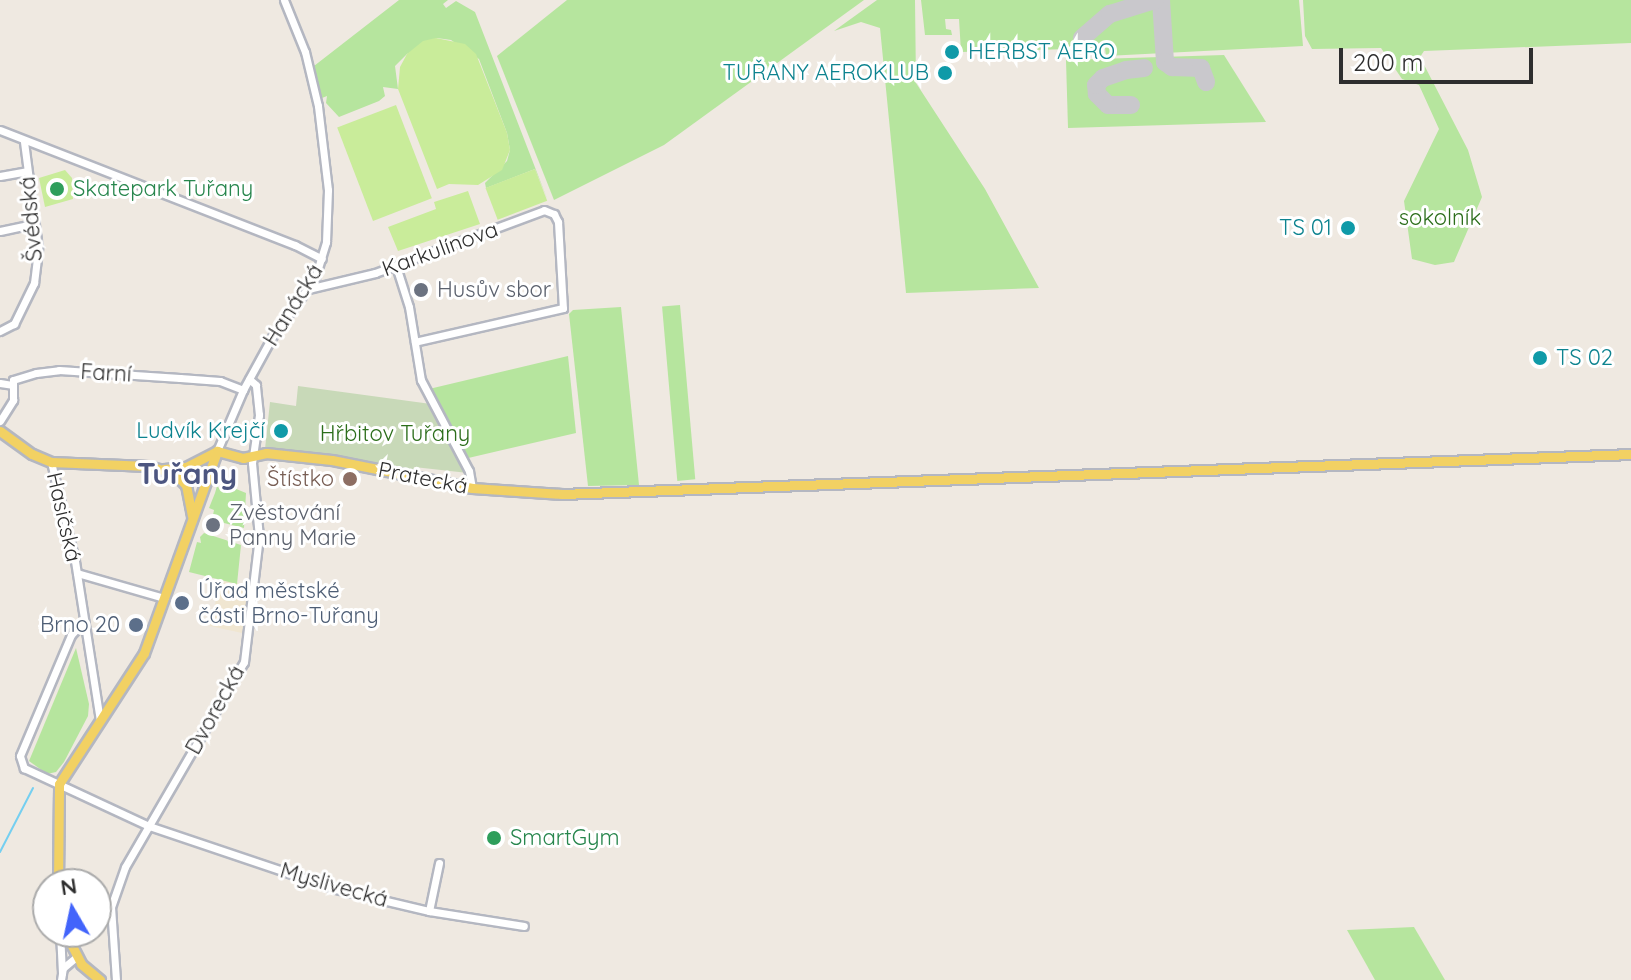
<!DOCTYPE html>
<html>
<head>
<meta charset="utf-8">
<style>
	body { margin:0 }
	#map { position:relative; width:1631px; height:980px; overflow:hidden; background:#efe9e1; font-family:Quicksand,sans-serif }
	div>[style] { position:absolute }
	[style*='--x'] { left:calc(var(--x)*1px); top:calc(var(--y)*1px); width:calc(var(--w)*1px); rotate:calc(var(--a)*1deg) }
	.education>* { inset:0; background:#f0e6d1 }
	.green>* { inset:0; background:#b6e59e; transform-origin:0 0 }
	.cemetery>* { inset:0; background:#c8d9b8 }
	.pitch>* { inset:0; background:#c9ec9a; transform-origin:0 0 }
	.stream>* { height:2px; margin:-1px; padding:0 1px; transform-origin:1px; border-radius:1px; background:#75cff0 }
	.taxiway>* { height:18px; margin:-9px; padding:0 9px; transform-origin:9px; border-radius:9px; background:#c9c8cc }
	.roads { filter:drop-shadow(2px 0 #b4b7c1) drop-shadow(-2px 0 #b4b7c1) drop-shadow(0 2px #b4b7c1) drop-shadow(0 -2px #b4b7c1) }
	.minor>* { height:7px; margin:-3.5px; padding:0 3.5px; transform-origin:3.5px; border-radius:3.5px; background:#fff }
	.major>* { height:9px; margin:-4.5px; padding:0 4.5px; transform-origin:4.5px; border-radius:4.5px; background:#f2d163 }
	.dots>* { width:22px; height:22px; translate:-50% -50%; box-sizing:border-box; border:4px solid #fff; border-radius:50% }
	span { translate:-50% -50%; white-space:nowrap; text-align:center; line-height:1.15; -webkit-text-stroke:6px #fff; paint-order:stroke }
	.culture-label { font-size:22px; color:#0d838f }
	.left { translate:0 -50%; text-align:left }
	.right { translate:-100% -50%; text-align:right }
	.leisure-label { font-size:22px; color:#27864d }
	.park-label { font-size:22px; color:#2c6e1b }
	.street-label { font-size:22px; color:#2e2e2e }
	.worship-label { font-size:22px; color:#5b616d }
	.education-label { font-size:22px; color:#785e54 }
	.service-label { font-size:22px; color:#4e5e75 }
	.district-label { font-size:30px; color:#4d5680; font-weight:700 }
	.north { position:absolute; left:32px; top:868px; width:80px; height:80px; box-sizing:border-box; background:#fff; border:2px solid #ababab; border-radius:50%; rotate:351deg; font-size:22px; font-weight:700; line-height:32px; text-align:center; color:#2e2e2e }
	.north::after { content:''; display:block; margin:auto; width:28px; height:36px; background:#4264fb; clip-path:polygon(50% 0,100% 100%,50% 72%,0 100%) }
	.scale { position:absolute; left:1339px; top:48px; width:194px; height:36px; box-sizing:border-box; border:4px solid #2e2e2e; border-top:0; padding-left:10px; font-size:24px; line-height:28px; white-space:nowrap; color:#2e2e2e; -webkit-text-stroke:6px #fff; paint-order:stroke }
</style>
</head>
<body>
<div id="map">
	<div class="education">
		<i style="clip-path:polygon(221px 578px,249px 586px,242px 633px,210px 626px)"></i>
	</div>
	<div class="green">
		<i style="clip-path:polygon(399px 0,448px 0,443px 4px,446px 8px,456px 1px,475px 12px,548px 201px,535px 169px,486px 188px,485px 183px,507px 161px,510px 150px,507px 133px,479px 59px,451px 40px,437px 38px,407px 54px,395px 66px,398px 89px,383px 87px,385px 96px,379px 101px,339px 117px,326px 103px,327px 96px,322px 98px,314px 66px)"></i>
		<i style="clip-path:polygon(567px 0,864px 0,664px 145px,554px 200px,497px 56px)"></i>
		<i style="clip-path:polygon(877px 0,915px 0,916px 83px,985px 189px,1039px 288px,906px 293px,880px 28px,861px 22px,834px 31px)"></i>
		<i style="clip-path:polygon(921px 0,1299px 0,1303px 46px,1106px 56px,1105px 48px,961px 52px,959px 19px,945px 19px,946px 29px,951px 30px,952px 35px,925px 35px)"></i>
		<i style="clip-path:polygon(1303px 0,1631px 0,1631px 43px,1424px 51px,1420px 57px,1468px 150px,1482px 197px,1454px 262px,1435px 265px,1412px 259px,1404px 201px,1439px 129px,1419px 85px,1402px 79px,1381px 48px,1312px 49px,1305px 36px)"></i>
		<i style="clip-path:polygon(1224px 55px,1266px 122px,1068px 128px,1066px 60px)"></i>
		<i style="left:680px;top:305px;width:175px;height:18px;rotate:85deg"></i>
		<i style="clip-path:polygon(621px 307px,639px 485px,588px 486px,569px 314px,573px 310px)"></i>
		<i style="clip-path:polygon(568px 356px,576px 433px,464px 459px,429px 389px)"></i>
		<i style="clip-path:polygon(224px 484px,246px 493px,244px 528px,212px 520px,214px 510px,209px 508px,215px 493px,217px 486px,222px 491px)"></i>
		<i style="clip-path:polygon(204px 533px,241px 545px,237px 584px,189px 572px,197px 542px,201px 543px,200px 537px)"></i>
		<i style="clip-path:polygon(76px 648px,89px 704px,88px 716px,64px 762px,56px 772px,47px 774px,29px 761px)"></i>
		<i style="clip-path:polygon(1414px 927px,1445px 980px,1375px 980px,1347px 930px)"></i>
	</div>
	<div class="cemetery">
		<i style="clip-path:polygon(298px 386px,431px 404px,468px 473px,414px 467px,413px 473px,333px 455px,265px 449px,270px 402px,296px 406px)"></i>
	</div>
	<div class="pitch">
		<i style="clip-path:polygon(436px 38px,465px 44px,476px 54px,507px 133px,510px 150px,502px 170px,478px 185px,449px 184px,437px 189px,398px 89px,400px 67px,407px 54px,423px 41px)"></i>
		<i style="left:396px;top:105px;width:100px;height:63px;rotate:69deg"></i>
		<i style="left:535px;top:169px;width:34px;height:53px;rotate:69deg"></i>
		<i style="clip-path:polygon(65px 170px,72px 178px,73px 199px,45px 207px,39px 178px)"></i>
		<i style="clip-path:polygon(468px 191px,480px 224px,398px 251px,388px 227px,436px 209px,434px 202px)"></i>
	</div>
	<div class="stream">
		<i style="--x:0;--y:852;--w:72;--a:-62.7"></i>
	</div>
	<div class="taxiway">
		<i style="--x:1161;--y:0;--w:62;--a:86.3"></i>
		<i style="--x:1165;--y:62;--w:9;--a:36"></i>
		<i style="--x:1172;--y:67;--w:29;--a:2"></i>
		<i style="--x:1201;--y:68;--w:15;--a:70"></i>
		<i style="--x:1082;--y:38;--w:37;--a:-41"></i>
		<i style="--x:1110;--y:14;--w:47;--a:-17.3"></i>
		<i style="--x:1131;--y:105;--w:23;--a:180"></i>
		<i style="--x:1108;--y:105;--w:16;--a:-135"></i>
		<i style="--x:1097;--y:94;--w:9;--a:-96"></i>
		<i style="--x:1096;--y:85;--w:10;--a:-45"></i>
		<i style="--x:1103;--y:78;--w:24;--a:-19"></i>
		<i style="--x:1126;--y:70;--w:18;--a:-6"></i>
	</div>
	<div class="roads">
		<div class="minor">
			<i style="--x:0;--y:130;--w:317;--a:21.3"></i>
			<i style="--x:295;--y:245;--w:30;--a:27"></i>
			<i style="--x:0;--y:176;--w:27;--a:-10"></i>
			<i style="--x:0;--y:231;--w:34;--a:-12"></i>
			<i style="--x:396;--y:266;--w:43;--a:72.4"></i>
			<i style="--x:409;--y:307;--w:74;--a:80.7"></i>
			<i style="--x:421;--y:380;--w:103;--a:62.2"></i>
			<i style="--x:469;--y:471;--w:17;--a:80"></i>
			<i style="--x:308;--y:289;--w:69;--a:-13.4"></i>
			<i style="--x:375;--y:273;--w:180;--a:-20.4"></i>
			<i style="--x:544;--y:210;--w:11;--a:22"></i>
			<i style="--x:554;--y:214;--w:9;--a:63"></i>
			<i style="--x:558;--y:222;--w:86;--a:86.7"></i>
			<i style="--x:563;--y:308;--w:152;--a:167.1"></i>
			<i style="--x:0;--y:331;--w:16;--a:-27"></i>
			<i style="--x:14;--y:324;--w:46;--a:-64"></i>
			<i style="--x:34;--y:283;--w:35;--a:-83"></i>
			<i style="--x:38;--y:248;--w:108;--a:-97.5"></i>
			<i style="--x:0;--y:383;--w:12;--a:9"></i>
			<i style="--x:0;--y:421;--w:25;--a:-58"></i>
			<i style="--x:13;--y:400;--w:20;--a:-90"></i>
			<i style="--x:13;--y:380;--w:24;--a:-17"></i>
			<i style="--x:36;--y:373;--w:23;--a:-7"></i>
			<i style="--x:59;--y:370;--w:121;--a:3.8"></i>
			<i style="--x:180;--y:378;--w:40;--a:4.3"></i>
			<i style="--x:220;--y:381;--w:25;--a:21"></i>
			<i style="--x:217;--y:451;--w:66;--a:-66.9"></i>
			<i style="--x:243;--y:390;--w:60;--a:-61.3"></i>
			<i style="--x:272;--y:337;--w:73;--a:-53.9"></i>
			<i style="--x:315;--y:278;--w:38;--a:-73"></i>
			<i style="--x:326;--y:242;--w:52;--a:-87.8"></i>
			<i style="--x:328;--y:190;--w:85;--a:-96.8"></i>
			<i style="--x:318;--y:106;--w:56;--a:-103.5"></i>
			<i style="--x:305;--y:52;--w:56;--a:-112"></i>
			<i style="--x:51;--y:462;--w:102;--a:76.4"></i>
			<i style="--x:75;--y:561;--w:162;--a:81.1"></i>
			<i style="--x:77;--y:573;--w:91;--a:16"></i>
			<i style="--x:84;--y:621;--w:19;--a:133"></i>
			<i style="--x:71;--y:635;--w:131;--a:112.9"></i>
			<i style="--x:20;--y:756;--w:13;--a:72"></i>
			<i style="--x:24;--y:768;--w:138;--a:24.9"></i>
			<i style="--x:149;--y:826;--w:197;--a:18.6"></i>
			<i style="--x:336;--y:889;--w:96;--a:13.3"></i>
			<i style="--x:429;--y:911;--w:96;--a:9"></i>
			<i style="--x:429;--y:911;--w:49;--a:-78.2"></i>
			<i style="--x:60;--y:932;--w:41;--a:87.2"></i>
			<i style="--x:61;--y:980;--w:12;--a:-81"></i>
			<i style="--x:63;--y:968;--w:17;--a:-40"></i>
			<i style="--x:116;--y:980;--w:73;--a:-93.9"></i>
			<i style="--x:111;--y:907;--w:42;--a:-70.7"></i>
			<i style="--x:125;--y:867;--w:237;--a:-59.9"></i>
			<i style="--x:244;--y:662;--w:126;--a:-83.2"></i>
			<i style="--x:259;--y:537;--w:74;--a:-95.4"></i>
			<i style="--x:252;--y:463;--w:49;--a:-81.7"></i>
			<i style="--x:259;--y:415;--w:30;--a:-96"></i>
			<i style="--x:256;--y:385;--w:9;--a:-139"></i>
		</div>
		<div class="major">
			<i style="--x:0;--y:431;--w:39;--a:36"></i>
			<i style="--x:32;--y:454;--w:21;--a:23"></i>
			<i style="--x:51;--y:462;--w:97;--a:2.4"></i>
			<i style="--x:148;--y:466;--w:27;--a:15"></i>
			<i style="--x:174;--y:473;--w:17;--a:45"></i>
			<i style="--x:186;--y:485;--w:31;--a:79"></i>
			<i style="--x:164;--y:469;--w:22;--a:-5"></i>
			<i style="--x:186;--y:467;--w:35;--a:-27"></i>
			<i style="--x:217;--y:451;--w:27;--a:15"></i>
			<i style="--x:243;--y:458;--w:24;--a:-12"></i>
			<i style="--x:266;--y:453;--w:66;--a:6.1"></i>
			<i style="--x:332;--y:460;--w:143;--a:11.3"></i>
			<i style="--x:472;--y:488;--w:90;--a:3.8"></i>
			<i style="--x:562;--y:494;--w:1070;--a:-2.14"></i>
			<i style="--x:58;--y:884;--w:100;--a:-89.4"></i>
			<i style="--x:59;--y:784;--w:156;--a:-57"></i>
			<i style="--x:144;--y:653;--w:215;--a:-70.1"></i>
			<i style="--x:65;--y:932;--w:36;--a:63"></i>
			<i style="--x:81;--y:964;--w:25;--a:40"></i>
		</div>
	</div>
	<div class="dots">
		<i style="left:952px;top:52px;background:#0f9aa8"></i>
		<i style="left:945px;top:73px;background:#0f9aa8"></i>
		<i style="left:57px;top:189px;background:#2e9e5b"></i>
		<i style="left:1348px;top:228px;background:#0f9aa8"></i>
		<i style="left:421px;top:290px;background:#6b7280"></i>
		<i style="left:1540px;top:358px;background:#0f9aa8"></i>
		<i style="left:281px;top:431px;background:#0f9aa8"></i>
		<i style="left:350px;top:479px;background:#8d6e63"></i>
		<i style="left:213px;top:525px;background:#6b7280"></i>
		<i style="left:182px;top:603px;background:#5c6f8a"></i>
		<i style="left:136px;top:625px;background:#5c6f8a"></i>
		<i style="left:494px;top:838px;background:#2e9e5b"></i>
	</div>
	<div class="culture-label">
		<span class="left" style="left:968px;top:52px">HERBST AERO</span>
		<span class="right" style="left:929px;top:73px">TUŘANY AEROKLUB</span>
		<span class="right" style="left:1332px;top:228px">TS 01</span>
		<span class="left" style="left:1556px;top:358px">TS 02</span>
		<span class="right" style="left:265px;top:431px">Ludvík Krejčí</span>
	</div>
	<div class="leisure-label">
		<span class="left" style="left:73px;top:189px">Skatepark Tuřany</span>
		<span class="left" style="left:510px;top:838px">SmartGym</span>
	</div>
	<div class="park-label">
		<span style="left:1440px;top:218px">sokolník</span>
		<span style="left:395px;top:434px">Hřbitov Tuřany</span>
	</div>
	<div class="street-label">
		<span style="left:31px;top:219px;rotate:-95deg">Švédská</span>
		<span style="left:440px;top:249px;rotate:-20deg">Karkulínova</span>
		<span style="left:293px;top:305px;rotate:-58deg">Hanácká</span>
		<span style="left:106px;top:373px;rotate:3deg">Farní</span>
		<span style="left:423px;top:478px;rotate:11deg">Pratecká</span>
		<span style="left:64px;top:517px;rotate:77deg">Hasičská</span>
		<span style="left:215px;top:710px;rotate:-61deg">Dvorecká</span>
		<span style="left:334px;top:885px;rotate:16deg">Myslivecká</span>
	</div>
	<div class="worship-label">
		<span class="left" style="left:437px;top:290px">Husův sbor</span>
		<span class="left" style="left:229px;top:525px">Zvěstování<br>Panny Marie</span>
	</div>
	<div class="education-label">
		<span class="right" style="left:334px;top:479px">Štístko</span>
	</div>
	<div class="service-label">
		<span class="left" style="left:198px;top:603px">Úřad městské<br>části Brno-Tuřany</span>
		<span class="right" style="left:120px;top:625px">Brno 20</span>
	</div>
	<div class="district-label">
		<span style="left:187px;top:473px">Tuřany</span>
	</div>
	<div class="north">N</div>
	<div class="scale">200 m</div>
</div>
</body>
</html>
